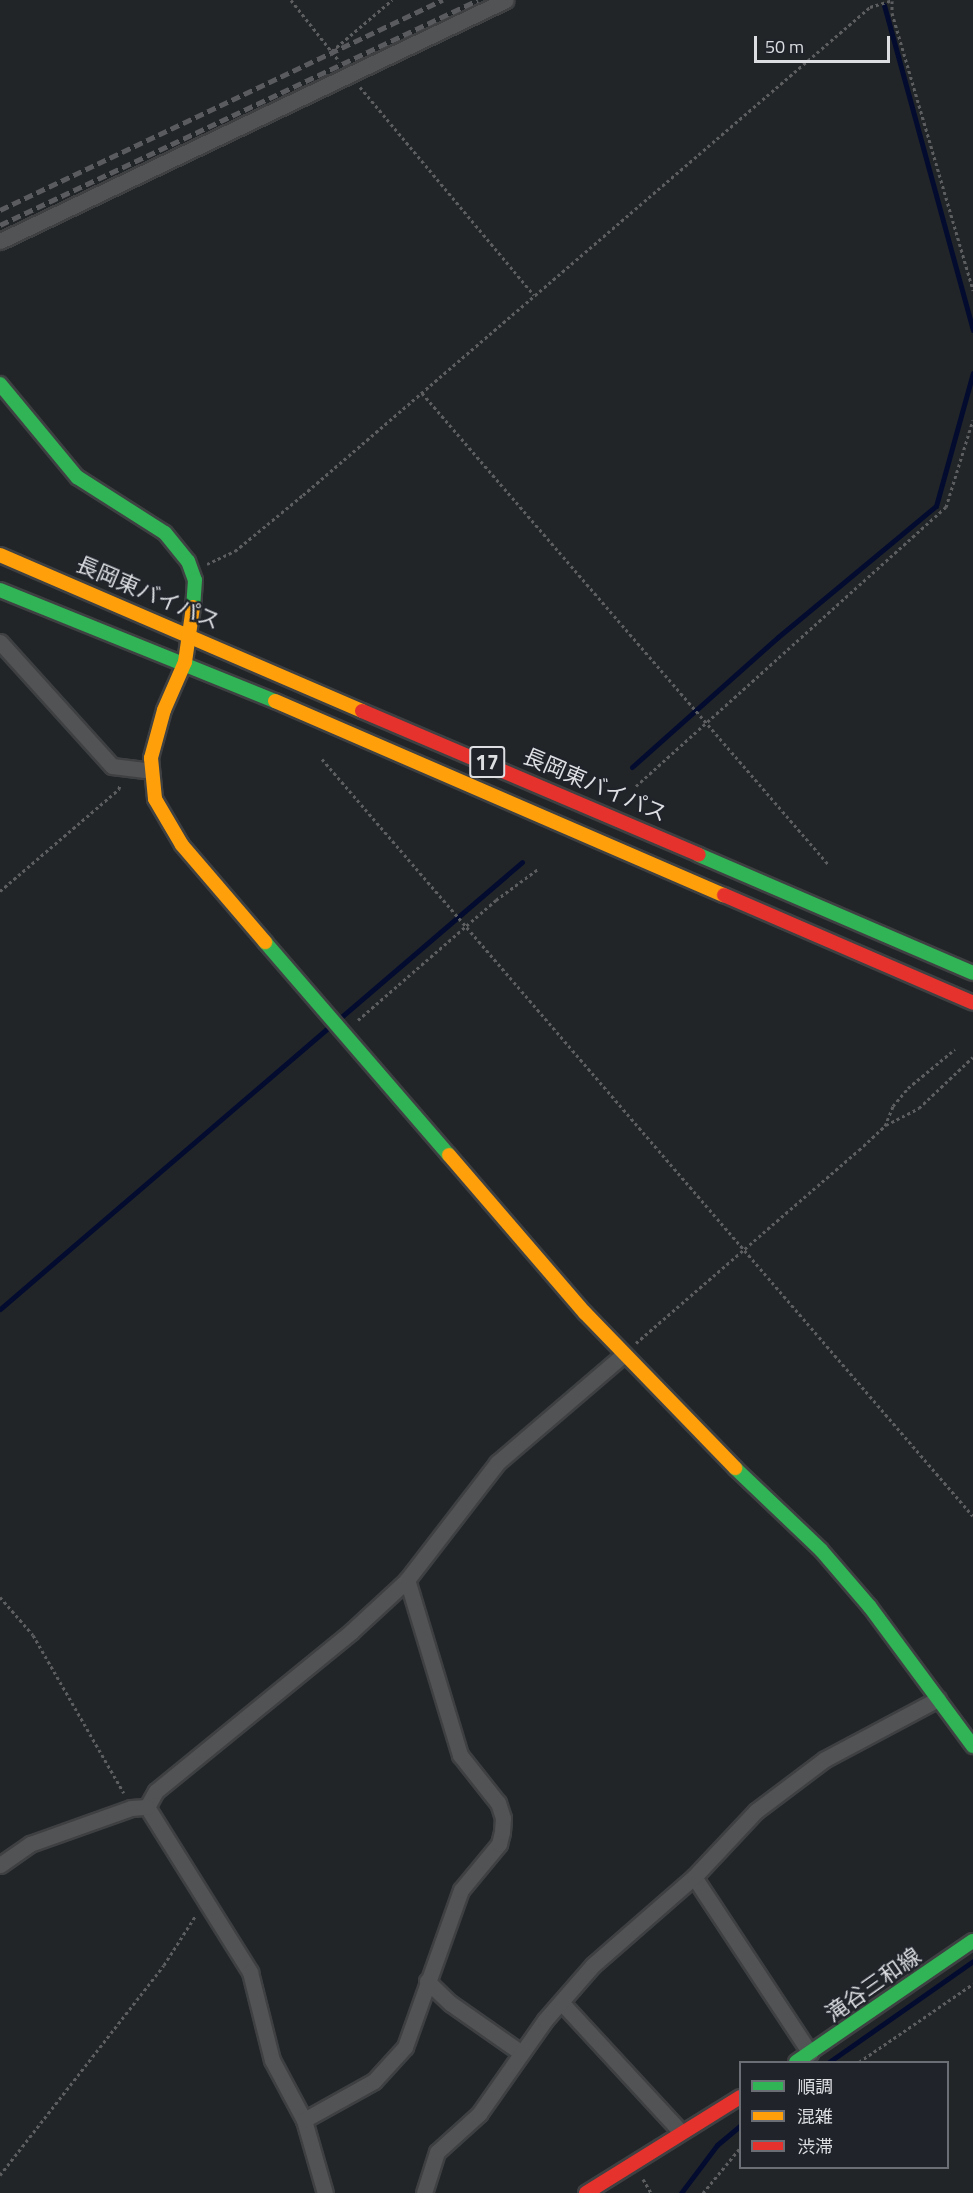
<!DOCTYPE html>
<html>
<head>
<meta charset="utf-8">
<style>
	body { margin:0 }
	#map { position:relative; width:973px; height:2193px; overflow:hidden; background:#222528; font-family:"Titillium Web","Noto Sans JP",sans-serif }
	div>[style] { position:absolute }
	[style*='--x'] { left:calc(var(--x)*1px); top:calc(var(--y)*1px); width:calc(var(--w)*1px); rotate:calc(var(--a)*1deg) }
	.stream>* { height:5px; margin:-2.5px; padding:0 2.5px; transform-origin:2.5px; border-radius:2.5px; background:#030c2f }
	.path>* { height:3px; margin-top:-1.5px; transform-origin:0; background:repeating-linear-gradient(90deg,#5c5e60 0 3px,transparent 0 6px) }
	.roads { filter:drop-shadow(2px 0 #3e4042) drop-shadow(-2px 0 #3e4042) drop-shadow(0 2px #3e4042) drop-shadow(0 -2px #3e4042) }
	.street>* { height:15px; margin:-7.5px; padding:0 7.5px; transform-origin:7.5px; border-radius:7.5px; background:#525355 }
	.fast>* { height:14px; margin:-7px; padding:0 7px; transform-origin:7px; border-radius:7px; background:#30b455 }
	.slow>* { height:14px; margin:-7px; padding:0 7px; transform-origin:7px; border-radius:7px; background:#ff9f0a }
	.jam>* { height:14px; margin:-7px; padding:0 7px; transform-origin:7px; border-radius:7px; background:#e5322d }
	.rail>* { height:4.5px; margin-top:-2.25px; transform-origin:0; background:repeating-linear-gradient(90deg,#595b5e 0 9px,transparent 0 13.5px) }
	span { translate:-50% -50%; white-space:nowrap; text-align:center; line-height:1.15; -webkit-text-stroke:4.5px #20242a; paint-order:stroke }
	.shield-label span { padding:2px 4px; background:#20242a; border:2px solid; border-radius:4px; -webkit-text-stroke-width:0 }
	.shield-label { font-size:21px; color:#dcdee2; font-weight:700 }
	.street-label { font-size:22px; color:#dcdee2 }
	.legend { position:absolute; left:739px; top:2061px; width:210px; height:108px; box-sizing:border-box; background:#20242a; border:2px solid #6b6e74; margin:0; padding:8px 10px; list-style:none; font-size:18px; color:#dcdee2 }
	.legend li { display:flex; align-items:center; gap:12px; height:30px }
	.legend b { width:30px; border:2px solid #6b6e74 }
	.scale { position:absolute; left:754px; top:36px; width:136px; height:27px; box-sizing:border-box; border:3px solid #dcdee2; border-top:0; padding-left:8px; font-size:18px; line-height:21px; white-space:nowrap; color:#dcdee2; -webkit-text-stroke:4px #20242a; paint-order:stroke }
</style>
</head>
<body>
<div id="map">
	<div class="stream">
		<i style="--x:884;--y:5;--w:337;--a:74.7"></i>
		<i style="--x:632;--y:767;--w:195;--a:-41.7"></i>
		<i style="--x:778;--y:637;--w:205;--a:-39.7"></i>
		<i style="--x:936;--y:506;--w:138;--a:-74.5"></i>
		<i style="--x:339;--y:1019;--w:241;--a:-40.6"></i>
		<i style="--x:0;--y:1309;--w:436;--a:-40.6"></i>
		<i style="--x:829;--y:2062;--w:176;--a:-35"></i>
		<i style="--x:681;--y:2193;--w:60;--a:-53.1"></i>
		<i style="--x:717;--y:2145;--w:30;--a:-40"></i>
	</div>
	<div class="path">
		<i style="--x:291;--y:0;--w:78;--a:51.8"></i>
		<i style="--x:892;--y:1;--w:12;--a:90"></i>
		<i style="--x:892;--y:13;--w:289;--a:73.7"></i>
		<i style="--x:332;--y:51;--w:79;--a:-40.4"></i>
		<i style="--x:360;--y:87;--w:271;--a:50.1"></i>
		<i style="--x:422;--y:393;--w:622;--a:49.24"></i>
		<i style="--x:207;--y:564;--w:31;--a:-25"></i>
		<i style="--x:235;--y:551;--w:88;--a:-39.5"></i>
		<i style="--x:303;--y:495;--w:748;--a:-40.72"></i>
		<i style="--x:870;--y:7;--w:24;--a:-17"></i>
		<i style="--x:322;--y:759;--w:998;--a:49.31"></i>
		<i style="--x:636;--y:786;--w:417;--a:-42"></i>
		<i style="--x:946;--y:507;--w:91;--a:-72.8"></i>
		<i style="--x:0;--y:891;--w:157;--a:-40.6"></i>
		<i style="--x:119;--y:789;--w:5;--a:-79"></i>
		<i style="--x:358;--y:1020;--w:183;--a:-41"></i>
		<i style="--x:496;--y:900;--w:52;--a:-36.4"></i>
		<i style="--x:886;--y:1125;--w:37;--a:-27"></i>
		<i style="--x:919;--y:1108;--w:74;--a:-43.4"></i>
		<i style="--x:636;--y:1343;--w:295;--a:-40.9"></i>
		<i style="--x:859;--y:1150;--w:35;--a:-43"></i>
		<i style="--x:885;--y:1126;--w:22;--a:-68"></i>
		<i style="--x:893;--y:1106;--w:23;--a:-50"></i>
		<i style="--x:908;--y:1088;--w:61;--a:-39.7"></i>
		<i style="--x:0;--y:1597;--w:50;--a:49"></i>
		<i style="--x:33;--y:1635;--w:182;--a:60.1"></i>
		<i style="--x:859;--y:2062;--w:138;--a:-34.4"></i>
		<i style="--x:0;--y:2175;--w:266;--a:-52"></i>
		<i style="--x:164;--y:1965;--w:59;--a:-57.4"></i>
		<i style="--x:643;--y:2179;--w:16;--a:60"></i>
		<i style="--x:703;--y:2193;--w:58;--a:-50.6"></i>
	</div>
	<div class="roads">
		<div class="street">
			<i style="--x:0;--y:241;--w:560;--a:-25.47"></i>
			<i style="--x:0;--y:642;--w:167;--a:47.9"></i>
			<i style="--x:112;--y:766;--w:39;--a:7"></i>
			<i style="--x:147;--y:1807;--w:18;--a:-61"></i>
			<i style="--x:156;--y:1791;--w:253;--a:-39.2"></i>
			<i style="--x:352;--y:1631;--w:75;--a:-42.8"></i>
			<i style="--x:407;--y:1580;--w:148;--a:-52.4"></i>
			<i style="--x:497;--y:1463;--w:166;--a:-40.6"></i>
			<i style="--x:147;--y:1807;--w:195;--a:58"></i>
			<i style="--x:250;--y:1972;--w:91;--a:76"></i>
			<i style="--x:272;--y:2060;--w:68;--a:61.9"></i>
			<i style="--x:304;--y:2120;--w:76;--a:74"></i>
			<i style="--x:0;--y:1865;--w:37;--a:-35"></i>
			<i style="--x:30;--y:1844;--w:107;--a:-19.6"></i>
			<i style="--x:131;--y:1808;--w:16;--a:-4"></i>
			<i style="--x:694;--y:1877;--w:211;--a:56.6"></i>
			<i style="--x:427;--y:1981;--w:32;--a:44"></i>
			<i style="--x:450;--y:2003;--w:85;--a:35"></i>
			<i style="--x:561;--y:2002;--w:177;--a:47.3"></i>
			<i style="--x:304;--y:2120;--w:80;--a:-29.1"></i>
			<i style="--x:374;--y:2081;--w:46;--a:-47.6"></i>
			<i style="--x:405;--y:2047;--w:167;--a:-70.4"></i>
			<i style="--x:461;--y:1890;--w:60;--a:-50.4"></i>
			<i style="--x:499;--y:1844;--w:12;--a:-76"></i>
			<i style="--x:502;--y:1832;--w:14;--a:-86"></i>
			<i style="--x:503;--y:1818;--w:16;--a:-108"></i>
			<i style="--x:498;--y:1803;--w:61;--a:-128.4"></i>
			<i style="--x:460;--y:1755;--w:183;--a:-106.8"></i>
			<i style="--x:424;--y:2193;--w:43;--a:-72.4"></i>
			<i style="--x:437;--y:2152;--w:57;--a:-42.1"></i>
			<i style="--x:479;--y:2114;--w:115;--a:-54.9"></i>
			<i style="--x:545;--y:2020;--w:73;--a:-48.9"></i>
			<i style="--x:593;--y:1965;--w:134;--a:-41.1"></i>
			<i style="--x:694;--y:1877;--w:91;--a:-46.8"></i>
			<i style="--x:756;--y:1811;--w:86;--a:-37"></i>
			<i style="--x:825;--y:1759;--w:128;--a:-28"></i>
		</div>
		<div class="fast">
			<i style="--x:0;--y:384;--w:121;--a:50.4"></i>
			<i style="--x:77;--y:477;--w:104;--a:32.5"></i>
			<i style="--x:165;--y:533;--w:36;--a:51"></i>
			<i style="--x:188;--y:561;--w:20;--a:70"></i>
			<i style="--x:195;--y:580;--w:27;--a:94"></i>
			<i style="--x:0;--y:590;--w:297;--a:22"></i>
			<i style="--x:699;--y:855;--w:298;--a:23.3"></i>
			<i style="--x:265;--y:942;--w:281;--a:49.2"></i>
			<i style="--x:735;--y:1468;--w:119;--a:43.6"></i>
			<i style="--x:821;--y:1550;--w:75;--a:49.3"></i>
			<i style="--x:870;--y:1607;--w:173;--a:53.5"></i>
			<i style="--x:796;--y:2062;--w:214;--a:-34.4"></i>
		</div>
		<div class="slow">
			<i style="--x:0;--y:555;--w:394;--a:23.3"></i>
			<i style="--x:193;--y:607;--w:56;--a:98.3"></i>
			<i style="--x:185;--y:662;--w:52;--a:113.6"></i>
			<i style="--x:164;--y:710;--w:50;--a:105.2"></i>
			<i style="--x:151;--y:758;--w:41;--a:84.4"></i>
			<i style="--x:155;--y:799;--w:53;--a:59.6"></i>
			<i style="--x:182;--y:845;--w:128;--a:49.4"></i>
			<i style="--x:275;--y:701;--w:489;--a:23.4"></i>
			<i style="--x:449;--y:1155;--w:208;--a:49.3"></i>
			<i style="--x:585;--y:1313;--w:216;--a:45.9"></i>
		</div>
		<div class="jam">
			<i style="--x:362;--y:711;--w:366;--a:23.1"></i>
			<i style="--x:724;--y:895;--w:271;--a:23.4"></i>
			<i style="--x:586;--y:2193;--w:181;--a:-31.9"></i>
		</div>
	</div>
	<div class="rail">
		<i style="--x:0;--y:210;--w:490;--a:-25.4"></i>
		<i style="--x:0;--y:225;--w:528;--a:-25.21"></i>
	</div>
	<div class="shield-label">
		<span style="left:487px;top:762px">17</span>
	</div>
	<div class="street-label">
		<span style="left:148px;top:593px;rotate:23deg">長岡東バイパス</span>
		<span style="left:595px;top:785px;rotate:23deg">長岡東バイパス</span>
		<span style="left:873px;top:1985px;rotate:-35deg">滝谷三和線</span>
	</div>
	<ul class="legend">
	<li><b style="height:8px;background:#30b455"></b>順調</li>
	<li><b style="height:8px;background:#ff9f0a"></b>混雑</li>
	<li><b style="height:8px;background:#e5322d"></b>渋滞</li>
	</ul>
	<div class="scale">50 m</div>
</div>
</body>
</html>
